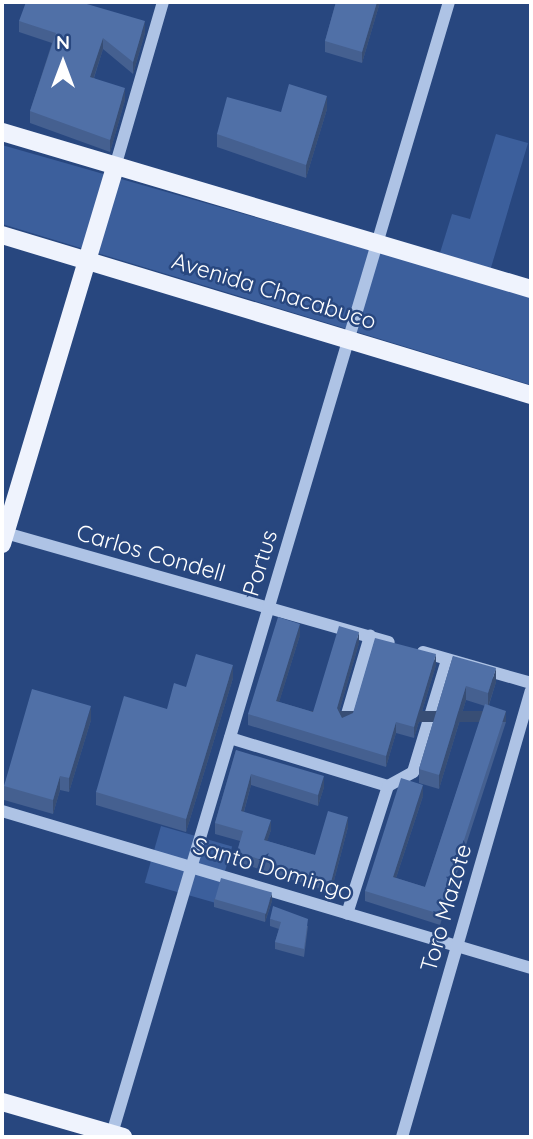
<!DOCTYPE html>
<html>
<head>
<meta charset="utf-8">
<style>
	body { margin:0 }
	#map { position:relative; width:533px; height:1139px; overflow:hidden; background:#28477f; font-family:Quicksand,sans-serif }
	div>[style] { position:absolute }
	[style*='--x'] { left:calc(var(--x)*1px); top:calc(var(--y)*1px); width:calc(var(--w)*1px); rotate:calc(var(--a)*1deg) }
	.green>* { inset:0; background:#3c5f9c; transform-origin:0 0 }
	.minor>* { height:12px; margin:-6px; padding:0 6px; transform-origin:6px; border-radius:6px; background:#aec3e5 }
	.major>* { height:18px; margin:-9px; padding:0 9px; transform-origin:9px; border-radius:9px; background:#eff3fd }
	.wall>* { inset:0; background:#456090 }
	.shaded-wall>* { inset:0; background:#384e75; transform-origin:0 0 }
	.building>* { inset:0; background:#5070a7; transform-origin:0 0 }
	span { translate:-50% -50%; white-space:nowrap; text-align:center; line-height:1.15; -webkit-text-stroke:5px #28477f; paint-order:stroke }
	.street-label { font-size:23px; color:#fff }
	.frame { position:absolute; inset:0; border:4px solid #fff; pointer-events:none }
	.north { position:absolute; left:28px; top:28px; width:70px; height:70px; -webkit-text-stroke:5px #28477f; paint-order:stroke; rotate:0deg; font-size:19px; font-weight:700; line-height:28px; text-align:center; color:#fff }
	.north::after { content:''; display:block; margin:auto; width:24px; height:32px; background:#fff; clip-path:polygon(50% 0,100% 100%,50% 72%,0 100%) }
</style>
</head>
<body>
<div id="map">
	<div class="green">
		<i style="clip-path:polygon(496px 134px,528px 143px,490px 271px,439px 256px,452px 214px,470px 219px)"></i>
		<i style="clip-path:polygon(2px 145px,531px 296px,531px 385px,2px 224px)"></i>
		<i style="left:161px;top:826px;width:74px;height:59px;rotate:16deg"></i>
	</div>
	<div class="minor">
		<i style="--x:115;--y:167;--w:172;--a:-73.8"></i>
		<i style="--x:2;--y:532;--w:402;--a:15.9"></i>
		<i style="--x:423;--y:652;--w:112;--a:16"></i>
		<i style="--x:345;--y:721;--w:89;--a:-73.6"></i>
		<i style="--x:230;--y:738;--w:165;--a:16.9"></i>
		<i style="--x:388;--y:786;--w:134;--a:107.8"></i>
		<i style="--x:388;--y:786;--w:29;--a:-29"></i>
		<i style="--x:413;--y:772;--w:117;--a:-73.1"></i>
		<i style="--x:2;--y:811;--w:552;--a:16.53"></i>
		<i style="--x:111;--y:1137;--w:1184;--a:-73.42"></i>
		<i style="--x:402;--y:1137;--w:464;--a:-73.9"></i>
	</div>
	<div class="major">
		<i style="--x:2;--y:132;--w:552;--a:16.53"></i>
		<i style="--x:2;--y:235;--w:553;--a:16.83"></i>
		<i style="--x:2;--y:544;--w:394;--a:-73.3"></i>
		<i style="--x:2;--y:1102;--w:126;--a:16.1"></i>
	</div>
	<div class="wall">
		<i style="clip-path:polygon(336px 2px,380px 2px,362px 63px,325px 52px,325px 41px)"></i>
		<i style="clip-path:polygon(19px 21px,145px 33px,133px 74px,103px 49px,94px 78px,125px 100px,110px 152px,30px 123px,30px 111px,52px 43px,19px 32px)"></i>
		<i style="clip-path:polygon(327px 109px,306px 178px,217px 147px,217px 134px)"></i>
		<i style="clip-path:polygon(300px 635px,279px 702px,313px 712px,359px 643px,339px 712px,342px 718px,436px 665px,414px 738px,396px 733px,386px 767px,248px 725px,248px 714px)"></i>
		<i style="clip-path:polygon(453px 656px,496px 682px,489px 705px,506px 722px,440px 925px,365px 901px,365px 891px,423px 796px,396px 878px,425px 887px,485px 706px,466px 700px,439px 789px,419px 783px,419px 769px)"></i>
		<i style="clip-path:polygon(233px 678px,186px 832px,96px 805px,96px 792px,186px 687px)"></i>
		<i style="clip-path:polygon(91px 720px,69px 792px,60px 790px,53px 814px,4px 800px,4px 786px)"></i>
		<i style="clip-path:polygon(236px 750px,324px 787px,318px 806px,251px 785px,244px 812px,271px 830px,267px 841px,315px 855px,348px 827px,331px 892px,237px 862px,237px 852px,240px 841px,215px 834px,215px 823px)"></i>
		<i style="clip-path:polygon(214px 899px,272px 901px,265px 922px,214px 907px)"></i>
		<i style="clip-path:polygon(270px 919px,308px 926px,304px 957px,275px 949px,275px 942px,279px 929px,270px 926px)"></i>
	</div>
	<div class="shaded-wall">
		<i style="clip-path:polygon(377px 2px,380px 2px,362px 63px,362px 52px)"></i>
		<i style="clip-path:polygon(145px 21px,145px 33px,133px 74px,133px 62px)"></i>
		<i style="clip-path:polygon(103px 38px,103px 49px,90px 89px,90px 77px)"></i>
		<i style="clip-path:polygon(125px 88px,125px 100px,110px 152px,110px 140px)"></i>
		<i style="clip-path:polygon(327px 96px,327px 109px,306px 178px,306px 165px)"></i>
		<i style="clip-path:polygon(300px 624px,300px 635px,276px 712px,276px 701px)"></i>
		<i style="clip-path:polygon(359px 632px,359px 643px,337px 719px,337px 708px)"></i>
		<i style="clip-path:polygon(436px 654px,436px 665px,414px 738px,414px 727px)"></i>
		<i style="clip-path:polygon(233px 665px,233px 678px,186px 832px,186px 819px)"></i>
		<i style="clip-path:polygon(496px 668px,496px 682px,488px 707px,488px 693px)"></i>
		<i style="clip-path:polygon(466px 686px,466px 700px,439px 789px,439px 775px)"></i>
		<i style="clip-path:polygon(91px 706px,91px 720px,69px 792px,69px 778px)"></i>
		<i style="left:506px;top:711px;width:11px;height:213px;rotate:90deg"></i>
		<i style="clip-path:polygon(396px 722px,396px 733px,386px 767px,386px 756px)"></i>
		<i style="clip-path:polygon(251px 774px,251px 785px,241px 822px,241px 811px)"></i>
		<i style="clip-path:polygon(60px 776px,60px 790px,53px 814px,53px 800px)"></i>
		<i style="clip-path:polygon(324px 776px,324px 787px,318px 806px,318px 795px)"></i>
		<i style="clip-path:polygon(423px 785px,423px 796px,393px 887px,393px 877px)"></i>
		<i style="clip-path:polygon(348px 817px,348px 827px,331px 892px,331px 882px)"></i>
		<i style="clip-path:polygon(271px 820px,271px 830px,264px 851px,264px 840px)"></i>
		<i style="clip-path:polygon(272px 893px,272px 901px,265px 922px,265px 915px)"></i>
	</div>
	<div class="building">
		<i style="clip-path:polygon(26px 2px,80px 2px,145px 21px,133px 62px,103px 38px,90px 77px,125px 88px,110px 140px,30px 111px,56px 33px,19px 21px)"></i>
		<i style="clip-path:polygon(336px 2px,377px 2px,362px 52px,325px 41px)"></i>
		<i style="clip-path:polygon(289px 84px,327px 96px,306px 165px,217px 134px,227px 97px,281px 112px)"></i>
		<i style="clip-path:polygon(278px 617px,300px 624px,276px 701px,313px 712px,339px 626px,359px 632px,337px 708px,342px 718px,353px 713px,375px 638px,436px 654px,414px 727px,396px 722px,386px 756px,248px 714px)"></i>
		<i style="clip-path:polygon(196px 654px,233px 665px,186px 819px,96px 792px,124px 696px,167px 709px,174px 683px,186px 687px)"></i>
		<i style="clip-path:polygon(453px 656px,496px 668px,488px 693px,466px 686px,439px 775px,419px 769px)"></i>
		<i style="clip-path:polygon(32px 689px,91px 706px,69px 778px,60px 776px,53px 800px,4px 786px)"></i>
		<i style="clip-path:polygon(485px 704px,506px 711px,440px 914px,365px 891px,401px 778px,423px 785px,393px 877px,425px 887px)"></i>
		<i style="clip-path:polygon(236px 750px,324px 776px,318px 795px,251px 774px,241px 811px,271px 820px,264px 840px,315px 855px,328px 811px,348px 817px,331px 882px,237px 852px,243px 831px,215px 823px)"></i>
		<i style="left:221px;top:878px;width:53px;height:22px;rotate:16deg"></i>
		<i style="clip-path:polygon(273px 906px,308px 919px,304px 949px,275px 942px,281px 922px,270px 919px)"></i>
	</div>
	<div class="street-label">
		<span style="left:274px;top:291px;rotate:17deg">Avenida Chacabuco</span>
		<span style="left:151px;top:553px;rotate:16deg">Carlos Condell</span>
		<span style="left:260px;top:563px;rotate:-73deg">Portus</span>
		<span style="left:273px;top:869px;rotate:17deg">Santo Domingo</span>
		<span style="left:446px;top:908px;rotate:-74deg">Toro Mazote</span>
	</div>
	<div class="frame"></div>
	<div class="north">N</div>
</div>
</body>
</html>
